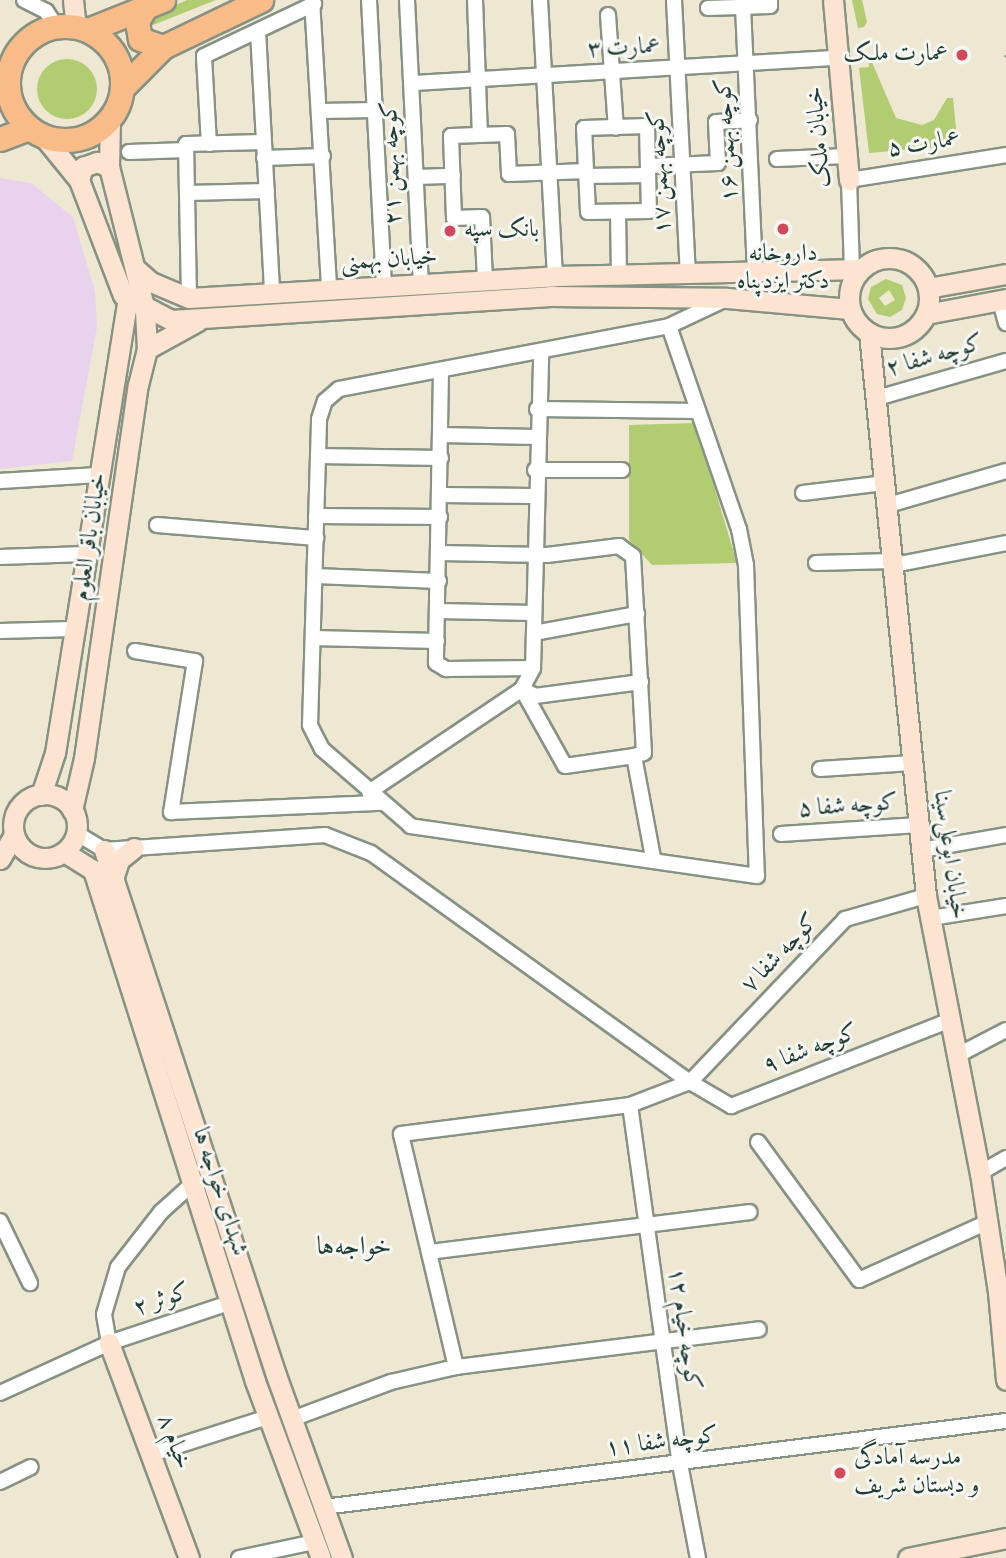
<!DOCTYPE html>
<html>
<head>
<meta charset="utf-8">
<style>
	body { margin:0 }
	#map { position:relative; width:1006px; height:1558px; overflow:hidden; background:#eee8d2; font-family:Vollkorn,Amiri,serif }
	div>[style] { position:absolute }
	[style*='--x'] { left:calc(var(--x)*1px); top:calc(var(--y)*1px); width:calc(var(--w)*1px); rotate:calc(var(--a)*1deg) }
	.built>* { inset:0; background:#e9d2ed }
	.green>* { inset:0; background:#b2cc72 }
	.round { border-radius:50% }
	.path>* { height:2.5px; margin-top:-1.25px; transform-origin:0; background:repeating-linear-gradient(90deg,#869283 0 5px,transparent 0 10px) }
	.roads { filter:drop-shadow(2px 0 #869283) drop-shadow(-2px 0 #869283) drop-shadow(0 2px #869283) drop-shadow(0 -2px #869283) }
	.street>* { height:14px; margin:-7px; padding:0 7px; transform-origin:7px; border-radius:7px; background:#fff }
	.secondary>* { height:19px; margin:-9.5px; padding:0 9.5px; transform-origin:9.5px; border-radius:9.5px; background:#fde4d0 }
	.secondary>.ring { margin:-9.5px; padding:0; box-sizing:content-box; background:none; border:19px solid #fde4d0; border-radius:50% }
	.primary>* { height:23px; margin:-11.5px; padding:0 11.5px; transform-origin:11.5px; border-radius:11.5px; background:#f9bc89 }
	.primary>.ring { margin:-11.5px; padding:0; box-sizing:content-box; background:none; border:23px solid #f9bc89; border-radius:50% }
	.dots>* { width:19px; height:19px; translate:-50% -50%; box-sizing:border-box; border:4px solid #f6f6f2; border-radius:50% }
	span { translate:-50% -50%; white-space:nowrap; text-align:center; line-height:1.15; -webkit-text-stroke:6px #f6f6f2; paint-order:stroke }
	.street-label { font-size:24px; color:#1f3d34 }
	.poi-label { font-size:24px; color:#1f3d34 }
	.right { translate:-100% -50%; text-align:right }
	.left { translate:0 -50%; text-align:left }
	.neighbourhood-label { font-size:26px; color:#1f3d34 }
</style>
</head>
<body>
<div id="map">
	<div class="built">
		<i style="clip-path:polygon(0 178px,31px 183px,73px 217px,95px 291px,97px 327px,72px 461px,0 469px)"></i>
	</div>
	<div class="green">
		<i style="clip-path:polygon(187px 0,216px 0,148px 27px,149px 17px)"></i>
		<i style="clip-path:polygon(852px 0,862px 0,867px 22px,864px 27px,858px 28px)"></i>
		<i style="clip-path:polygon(868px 53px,896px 118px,922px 125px,934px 120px,947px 98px,953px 98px,957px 139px,949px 146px,869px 153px,859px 68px,869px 67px)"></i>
		<i class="round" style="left:37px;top:59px;width:60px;height:60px"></i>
		<i style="clip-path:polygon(evenodd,886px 279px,902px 285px,906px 298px,902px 310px,890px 317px,877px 314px,868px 299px,871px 287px,886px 279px,889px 290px,895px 300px,885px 306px,879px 298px,889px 290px)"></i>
		<i style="clip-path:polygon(695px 423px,737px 563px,652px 565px,629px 540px,629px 425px)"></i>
	</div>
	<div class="path">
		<i style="--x:1005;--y:57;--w:2;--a:-63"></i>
	</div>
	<div class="roads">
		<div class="street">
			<i style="--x:24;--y:0;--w:25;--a:27"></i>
			<i style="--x:46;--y:11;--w:18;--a:56"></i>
			<i style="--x:312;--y:0;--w:289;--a:86.6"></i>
			<i style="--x:369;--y:0;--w:285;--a:87"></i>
			<i style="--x:407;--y:0;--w:283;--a:87.2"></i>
			<i style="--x:475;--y:0;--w:135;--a:87.9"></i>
			<i style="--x:540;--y:0;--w:276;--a:86.9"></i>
			<i style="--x:674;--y:0;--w:274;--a:87.1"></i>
			<i style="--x:743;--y:7;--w:264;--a:87.4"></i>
			<i style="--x:708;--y:8;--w:62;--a:-1.8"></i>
			<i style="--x:770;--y:6;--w:6;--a:-90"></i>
			<i style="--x:608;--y:15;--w:113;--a:86"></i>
			<i style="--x:258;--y:31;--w:262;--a:86.9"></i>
			<i style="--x:413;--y:83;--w:426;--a:-3.4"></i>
			<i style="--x:321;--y:111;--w:54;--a:-1.1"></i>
			<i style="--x:647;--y:126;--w:85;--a:88.7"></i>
			<i style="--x:649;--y:211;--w:61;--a:179.1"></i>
			<i style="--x:588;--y:212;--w:84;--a:-92.7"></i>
			<i style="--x:584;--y:128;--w:63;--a:-1.8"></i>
			<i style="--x:209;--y:144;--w:88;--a:-93.3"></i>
			<i style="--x:204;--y:56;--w:122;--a:-25.3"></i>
			<i style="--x:129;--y:152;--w:57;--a:-2"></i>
			<i style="--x:264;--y:158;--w:59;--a:-1.9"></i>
			<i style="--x:777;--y:159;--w:70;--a:-2.5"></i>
			<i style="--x:648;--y:166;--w:70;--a:-2.5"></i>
			<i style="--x:718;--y:163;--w:41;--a:-92.8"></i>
			<i style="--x:716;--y:122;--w:34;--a:-3"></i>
			<i style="--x:586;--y:176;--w:62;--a:-0.9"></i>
			<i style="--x:416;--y:177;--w:37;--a:-2"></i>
			<i style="--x:187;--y:193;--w:80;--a:-1.4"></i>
			<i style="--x:618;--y:212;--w:63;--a:89.1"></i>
			<i style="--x:852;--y:270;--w:90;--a:-91.9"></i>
			<i style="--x:849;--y:180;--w:159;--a:-9"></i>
			<i style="--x:485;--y:280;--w:63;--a:-92.7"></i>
			<i style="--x:482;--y:217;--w:28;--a:178"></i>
			<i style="--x:454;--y:218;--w:82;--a:-92.1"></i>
			<i style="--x:451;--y:136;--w:56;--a:-2"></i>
			<i style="--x:507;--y:134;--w:40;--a:87.1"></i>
			<i style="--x:509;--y:174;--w:77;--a:-2.2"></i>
			<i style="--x:189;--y:298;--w:154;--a:-91.1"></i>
			<i style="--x:186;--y:144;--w:77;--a:-1.5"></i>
			<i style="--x:1000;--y:301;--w:23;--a:75"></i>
			<i style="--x:669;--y:326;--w:215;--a:71"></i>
			<i style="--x:739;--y:529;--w:37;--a:79"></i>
			<i style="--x:746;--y:565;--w:311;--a:88"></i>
			<i style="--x:757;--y:876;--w:350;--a:-171.8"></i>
			<i style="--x:411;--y:826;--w:118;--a:-139.1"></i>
			<i style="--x:322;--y:749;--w:27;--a:-117"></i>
			<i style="--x:310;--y:725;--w:306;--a:-88.3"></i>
			<i style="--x:319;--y:419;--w:19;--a:-72"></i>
			<i style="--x:325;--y:401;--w:18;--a:-41"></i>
			<i style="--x:339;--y:389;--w:336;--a:-10.8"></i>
			<i style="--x:669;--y:326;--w:61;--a:-25.3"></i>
			<i style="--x:441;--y:371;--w:292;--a:91"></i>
			<i style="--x:436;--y:663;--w:12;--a:31"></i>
			<i style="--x:446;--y:669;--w:87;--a:-0.7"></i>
			<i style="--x:877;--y:398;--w:134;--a:-16"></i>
			<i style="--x:537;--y:409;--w:160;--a:0.7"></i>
			<i style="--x:441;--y:435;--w:95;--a:1.2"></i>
			<i style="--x:318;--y:456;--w:123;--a:0.9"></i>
			<i style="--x:535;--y:470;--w:87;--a:0"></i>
			<i style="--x:0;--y:481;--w:99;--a:-3.5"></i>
			<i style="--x:803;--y:493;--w:83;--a:-7"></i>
			<i style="--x:440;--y:495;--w:94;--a:0.6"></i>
			<i style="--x:888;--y:505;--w:123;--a:-16.1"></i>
			<i style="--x:316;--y:516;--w:124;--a:0.5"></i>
			<i style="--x:157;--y:525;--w:160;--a:4.7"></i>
			<i style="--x:440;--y:553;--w:107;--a:1.1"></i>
			<i style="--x:547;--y:555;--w:73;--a:-7.1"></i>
			<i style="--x:619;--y:546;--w:17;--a:36"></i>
			<i style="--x:633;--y:556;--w:197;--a:86.8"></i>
			<i style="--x:644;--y:753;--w:10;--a:163"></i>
			<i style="--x:634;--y:756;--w:104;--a:79.4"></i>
			<i style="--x:0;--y:557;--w:85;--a:-2"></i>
			<i style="--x:816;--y:563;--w:77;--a:-1.5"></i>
			<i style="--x:894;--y:565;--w:114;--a:-11.1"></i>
			<i style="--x:315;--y:576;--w:124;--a:2.3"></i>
			<i style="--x:439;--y:611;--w:94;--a:1.2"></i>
			<i style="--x:0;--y:631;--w:73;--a:-1.6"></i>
			<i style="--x:534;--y:633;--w:105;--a:-10.5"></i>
			<i style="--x:313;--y:638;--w:124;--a:1.4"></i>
			<i style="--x:135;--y:651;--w:61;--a:9.5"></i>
			<i style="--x:195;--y:661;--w:153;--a:99"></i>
			<i style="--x:171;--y:812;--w:210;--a:-2.5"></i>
			<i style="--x:522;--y:689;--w:88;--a:60.8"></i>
			<i style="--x:565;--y:766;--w:70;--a:-8.2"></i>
			<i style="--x:522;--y:689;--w:15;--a:28"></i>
			<i style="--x:535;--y:696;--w:107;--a:-7.5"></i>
			<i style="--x:820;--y:769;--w:92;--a:-3.7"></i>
			<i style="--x:369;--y:792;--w:184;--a:-33.9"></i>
			<i style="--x:522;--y:689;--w:24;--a:-62"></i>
			<i style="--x:533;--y:668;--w:316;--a:-88.5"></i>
			<i style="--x:76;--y:833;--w:33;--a:31"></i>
			<i style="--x:104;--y:850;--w:222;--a:-3.9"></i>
			<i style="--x:325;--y:835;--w:49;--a:21.4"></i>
			<i style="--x:371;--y:853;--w:393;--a:35.7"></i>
			<i style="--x:690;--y:1082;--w:48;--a:30.3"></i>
			<i style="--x:731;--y:1106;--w:238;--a:-21.4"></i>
			<i style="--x:781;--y:834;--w:138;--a:-3.7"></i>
			<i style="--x:921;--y:850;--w:86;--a:-10"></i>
			<i style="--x:931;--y:918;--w:76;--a:-9.1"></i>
			<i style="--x:960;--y:1054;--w:52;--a:-27.6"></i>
			<i style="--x:630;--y:1105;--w:362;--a:82.1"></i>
			<i style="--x:680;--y:1464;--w:96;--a:79.2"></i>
			<i style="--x:758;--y:1142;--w:171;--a:53.8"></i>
			<i style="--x:859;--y:1280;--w:141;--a:-24.2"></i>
			<i style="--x:980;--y:1173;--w:30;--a:-30"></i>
			<i style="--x:0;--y:1221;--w:69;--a:64.2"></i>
			<i style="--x:429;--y:1252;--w:323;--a:-7.1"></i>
			<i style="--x:109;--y:1343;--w:29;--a:-100"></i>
			<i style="--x:104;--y:1314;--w:49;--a:-73.4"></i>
			<i style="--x:118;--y:1267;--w:70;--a:-52"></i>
			<i style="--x:161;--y:1212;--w:40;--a:-42"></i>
			<i style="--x:456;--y:1367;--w:239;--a:-103.3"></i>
			<i style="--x:401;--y:1134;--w:231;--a:-7.2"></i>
			<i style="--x:630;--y:1105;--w:64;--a:-21"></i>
			<i style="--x:690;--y:1082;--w:225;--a:-46.4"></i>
			<i style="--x:845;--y:919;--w:84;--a:-15.9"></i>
			<i style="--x:0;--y:1393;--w:120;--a:-24.6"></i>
			<i style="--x:109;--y:1343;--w:126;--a:-18.4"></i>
			<i style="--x:292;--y:1419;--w:106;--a:-20.5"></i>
			<i style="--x:391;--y:1382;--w:67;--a:-13"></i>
			<i style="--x:456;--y:1367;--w:305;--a:-7.1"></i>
			<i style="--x:152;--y:1454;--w:122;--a:-17.7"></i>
			<i style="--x:0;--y:1482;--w:34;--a:-26"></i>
			<i style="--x:324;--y:1507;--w:687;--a:-7.19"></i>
			<i style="--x:239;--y:1558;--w:77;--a:-12"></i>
		</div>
		<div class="secondary">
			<i style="--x:73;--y:0;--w:27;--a:84"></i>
			<i style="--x:833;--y:0;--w:181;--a:84.9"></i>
			<i style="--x:43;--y:136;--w:57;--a:50.7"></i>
			<i style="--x:79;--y:180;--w:123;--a:69.1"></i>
			<i style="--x:123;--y:295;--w:54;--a:27.5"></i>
			<i style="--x:171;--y:320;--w:380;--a:-3.6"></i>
			<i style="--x:550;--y:296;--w:177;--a:0.6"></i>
			<i style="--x:727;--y:298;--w:123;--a:5.1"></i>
			<i style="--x:79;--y:180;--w:14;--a:-73"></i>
			<i style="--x:83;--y:167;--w:15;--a:-20"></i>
			<i style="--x:97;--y:162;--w:13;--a:23"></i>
			<i class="ring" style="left:849px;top:258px;width:61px;height:61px"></i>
			<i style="--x:137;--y:270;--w:18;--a:41"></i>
			<i style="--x:151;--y:282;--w:41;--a:22.8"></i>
			<i style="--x:189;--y:298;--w:367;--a:-3.4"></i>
			<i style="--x:555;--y:276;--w:306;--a:-1.3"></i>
			<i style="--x:928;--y:288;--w:79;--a:-10.2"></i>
			<i style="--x:926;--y:314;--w:81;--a:-10.6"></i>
			<i style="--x:869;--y:333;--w:566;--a:84.22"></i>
			<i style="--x:926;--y:896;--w:282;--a:79"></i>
			<i style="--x:980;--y:1173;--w:120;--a:81.4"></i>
			<i style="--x:998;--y:1292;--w:88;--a:84.8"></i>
			<i style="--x:147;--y:349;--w:58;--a:-28.8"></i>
			<i class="ring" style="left:13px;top:794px;width:45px;height:45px"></i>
			<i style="--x:41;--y:795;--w:44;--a:-71.6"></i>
			<i style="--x:55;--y:753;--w:460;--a:-80.9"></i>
			<i style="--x:72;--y:810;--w:53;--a:-77"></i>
			<i style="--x:84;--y:758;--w:377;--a:-81.8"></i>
			<i style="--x:138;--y:385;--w:37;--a:-76"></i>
			<i style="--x:147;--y:349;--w:39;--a:-93"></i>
			<i style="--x:145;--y:310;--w:147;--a:-104.1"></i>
			<i style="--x:109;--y:167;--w:47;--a:-88.8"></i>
			<i style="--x:104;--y:850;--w:552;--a:71.86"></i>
			<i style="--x:276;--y:1375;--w:195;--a:70.2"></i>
			<i style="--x:64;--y:852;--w:34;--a:32"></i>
			<i style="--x:93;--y:870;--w:536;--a:72.41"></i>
			<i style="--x:255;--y:1381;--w:189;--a:69.6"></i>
			<i style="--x:0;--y:859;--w:28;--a:-60"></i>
			<i style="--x:113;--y:879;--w:20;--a:-72"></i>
			<i style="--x:119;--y:860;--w:19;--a:-39"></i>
			<i style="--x:109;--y:1343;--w:229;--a:69.6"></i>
			<i style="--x:908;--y:1558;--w:100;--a:-11.5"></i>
		</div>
		<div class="primary">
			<i style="--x:144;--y:10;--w:13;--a:122"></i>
			<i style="--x:137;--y:21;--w:18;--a:81"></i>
			<i style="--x:140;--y:39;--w:24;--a:19"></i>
			<i class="ring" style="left:8px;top:26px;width:91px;height:91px"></i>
			<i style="--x:88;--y:30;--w:81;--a:-21.8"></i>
			<i style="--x:123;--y:87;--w:57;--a:-45"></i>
			<i style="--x:163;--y:47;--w:109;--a:-25.6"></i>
			<i style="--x:0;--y:139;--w:31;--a:-21"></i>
		</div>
	</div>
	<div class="dots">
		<i style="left:962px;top:55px;background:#d1495b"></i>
		<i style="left:783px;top:229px;background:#d1495b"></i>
		<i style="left:450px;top:231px;background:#d1495b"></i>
		<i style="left:840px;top:1473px;background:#d1495b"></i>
	</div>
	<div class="street-label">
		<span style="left:624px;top:49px;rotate:-3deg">عمارت ۳</span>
		<span style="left:820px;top:137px;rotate:-95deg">خیابان ملک</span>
		<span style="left:728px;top:140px;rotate:-93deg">کوچه بهمن ۱۶</span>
		<span style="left:924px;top:145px;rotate:-9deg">عمارت ۵</span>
		<span style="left:393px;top:163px;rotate:-92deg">کوچه بهمن ۲۱</span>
		<span style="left:661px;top:172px;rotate:-93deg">کوچه بهمن ۱۷</span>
		<span style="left:389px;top:261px;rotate:-4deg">خیابان بهمنی</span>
		<span style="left:935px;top:357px;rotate:-16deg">کوچه شفا ۲</span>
		<span style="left:91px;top:537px;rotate:-82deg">خیابان باقر العلوم</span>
		<span style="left:848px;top:807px;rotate:-4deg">کوچه شفا ۵</span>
		<span style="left:949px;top:855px;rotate:82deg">خیابان ابوعلی‌سینا</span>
		<span style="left:781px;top:954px;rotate:-46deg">کوچه شفا ۷</span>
		<span style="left:811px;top:1050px;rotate:-21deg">کوچه شفا ۹</span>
		<span style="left:219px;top:1192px;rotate:72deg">شهدای خواجه ها</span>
		<span style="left:162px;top:1301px;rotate:-19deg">کوثر ۲</span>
		<span style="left:683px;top:1329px;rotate:82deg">کوچه خیام ۱۲</span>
		<span style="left:173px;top:1442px;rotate:69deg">خیام ۸</span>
		<span style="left:662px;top:1443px;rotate:-7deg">کوچه شفا ۱۱</span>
	</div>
	<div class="poi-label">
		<span class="right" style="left:948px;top:55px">عمارت ملک</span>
		<span class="left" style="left:464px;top:231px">بانک سپه</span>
		<span style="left:783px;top:269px">داروخانه<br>دکتر ایزدپناه</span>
		<span class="left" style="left:854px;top:1473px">مدرسه آمادگی<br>و دبستان شریف</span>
	</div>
	<div class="neighbourhood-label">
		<span style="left:354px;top:1248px">خواجه‌ها</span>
	</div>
</div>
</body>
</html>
